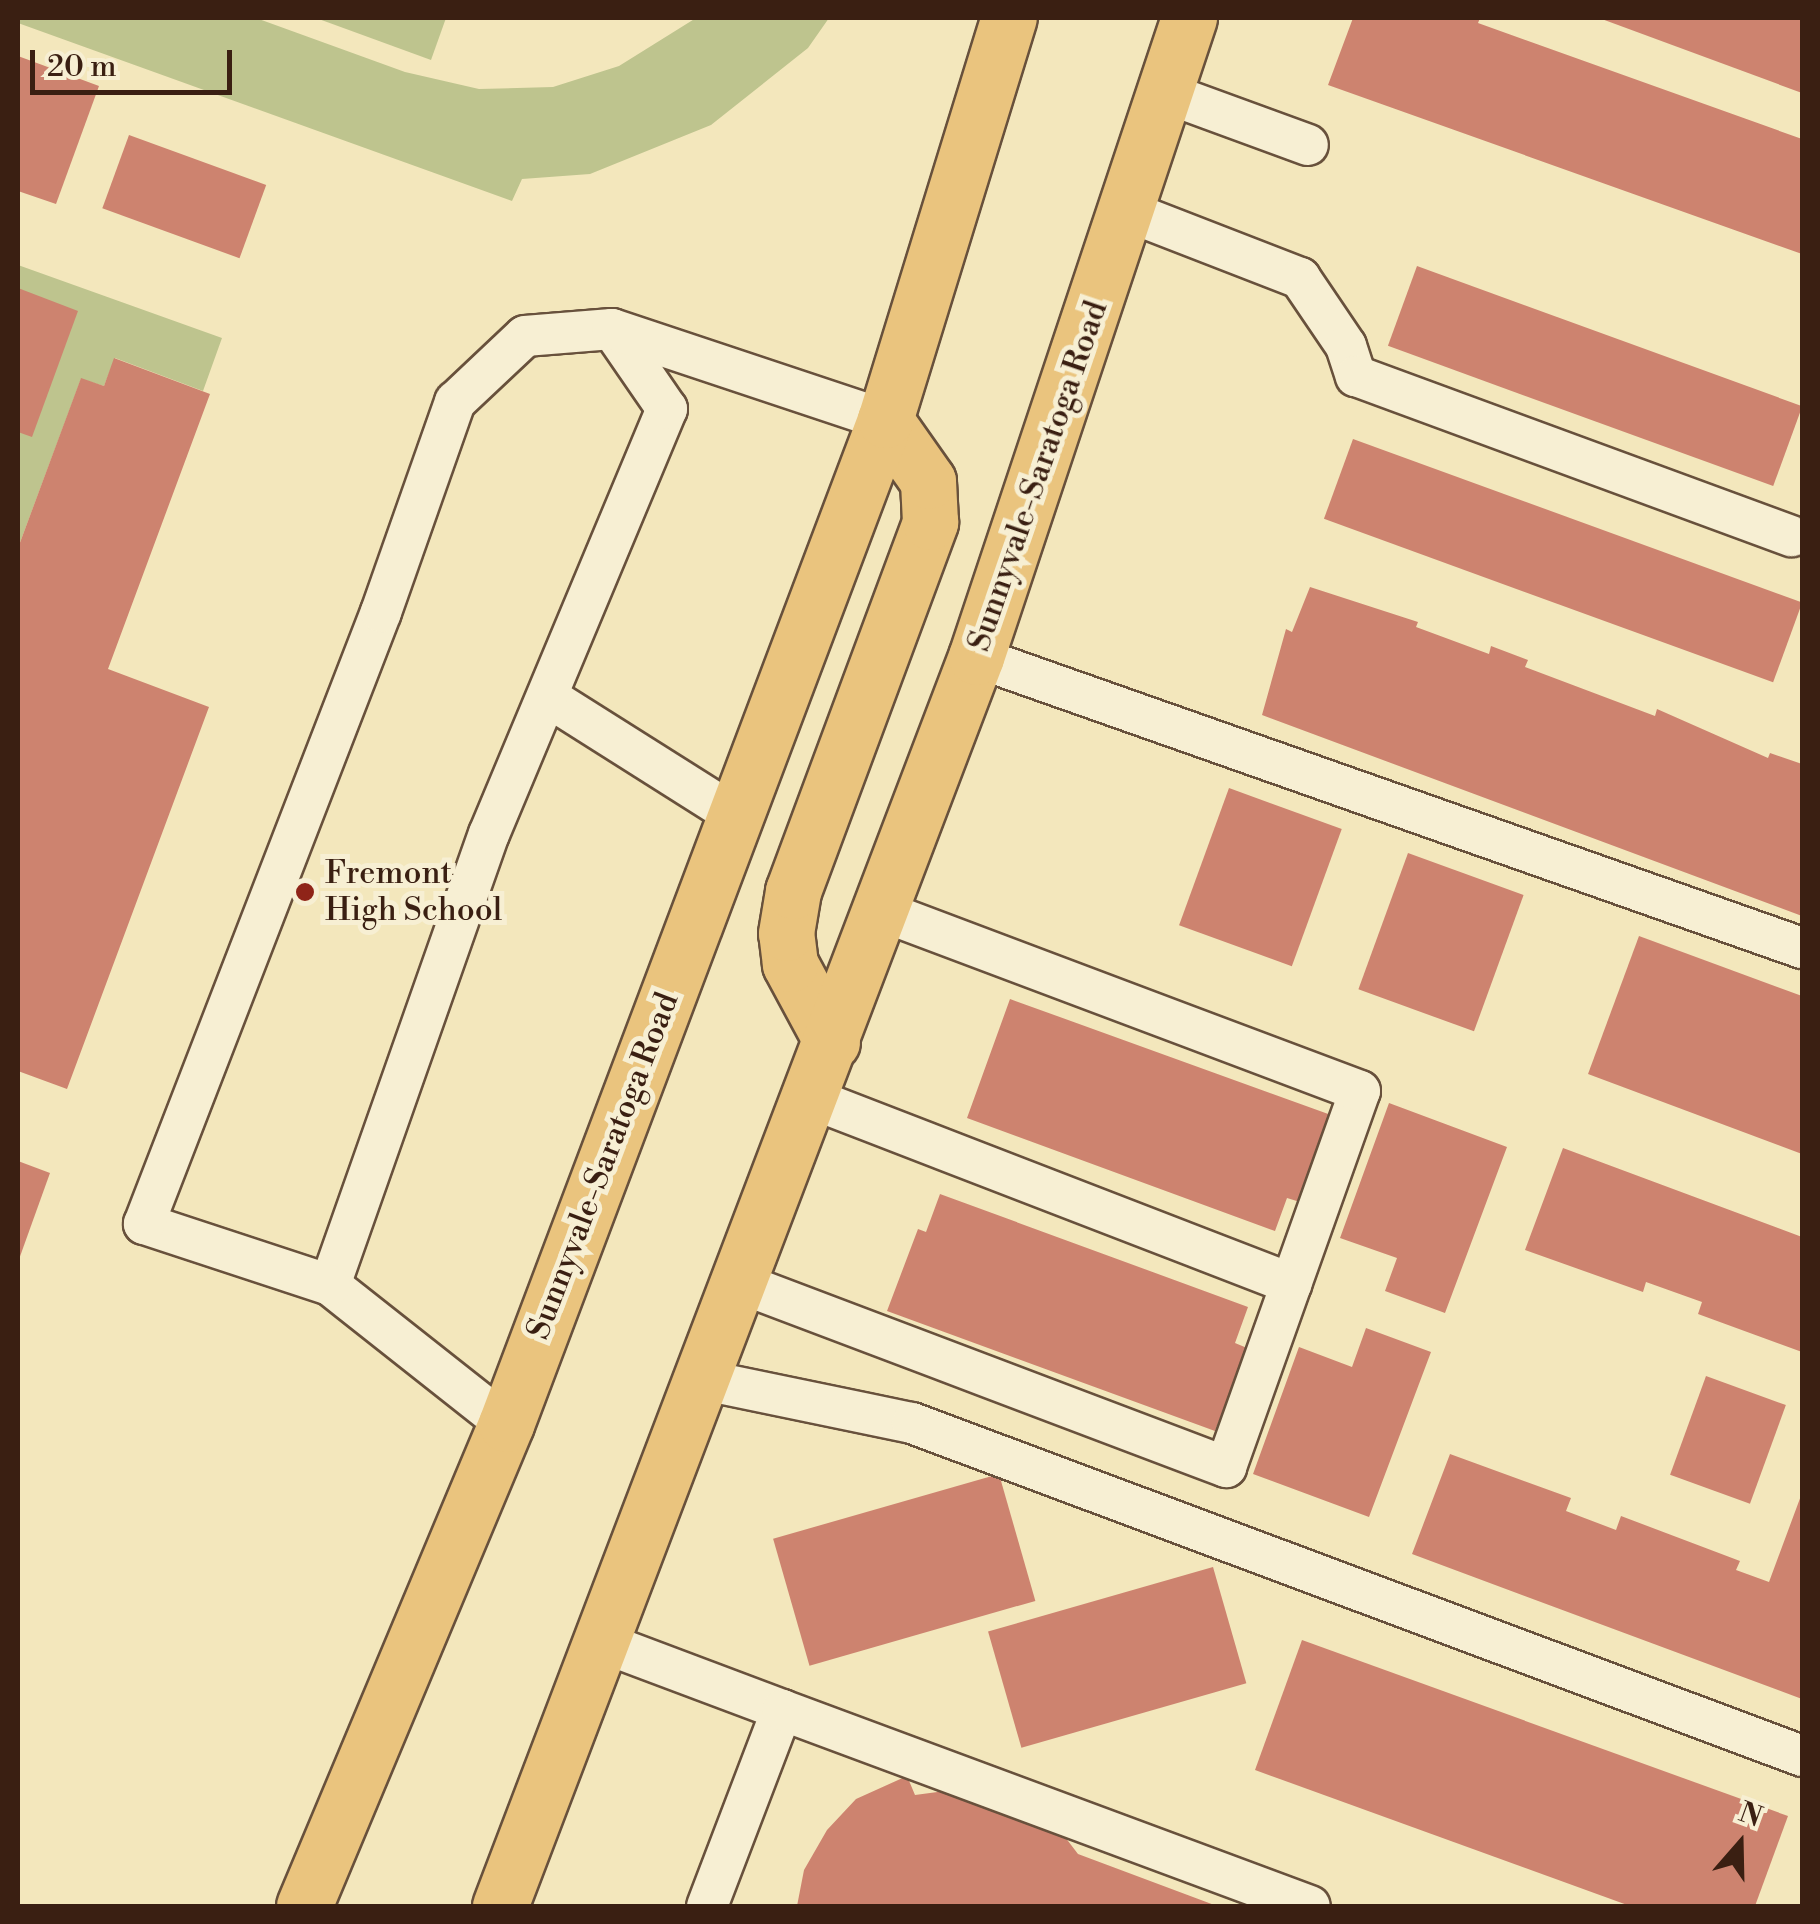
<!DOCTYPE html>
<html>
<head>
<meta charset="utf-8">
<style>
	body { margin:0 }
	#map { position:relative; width:1820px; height:1924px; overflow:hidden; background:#f3e7bc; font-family:"Libre Bodoni",serif }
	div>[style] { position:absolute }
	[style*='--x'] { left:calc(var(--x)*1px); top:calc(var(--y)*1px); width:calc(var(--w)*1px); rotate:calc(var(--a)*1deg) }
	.green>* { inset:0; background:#bec48e }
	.building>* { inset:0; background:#cd836f; transform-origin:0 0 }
	.roads { filter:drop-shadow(2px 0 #68513c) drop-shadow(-2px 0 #68513c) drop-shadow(0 2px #68513c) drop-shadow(0 -2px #68513c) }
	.service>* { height:40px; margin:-20px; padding:0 20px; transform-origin:20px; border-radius:20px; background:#f7efd3 }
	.primary>* { height:55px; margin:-27.5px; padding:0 27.5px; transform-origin:27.5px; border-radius:27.5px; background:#eac47e }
	.dots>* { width:28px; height:28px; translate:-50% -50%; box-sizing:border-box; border:5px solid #f7efd3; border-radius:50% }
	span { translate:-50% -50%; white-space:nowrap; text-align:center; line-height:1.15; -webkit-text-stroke:10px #f7efd3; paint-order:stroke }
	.street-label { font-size:32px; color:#3a1f12 }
	.poi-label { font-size:32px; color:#3a1f12 }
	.left { translate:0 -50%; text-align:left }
	.frame { position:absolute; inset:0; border:20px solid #3a1f12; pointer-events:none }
	.north { position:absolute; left:1690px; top:1794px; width:100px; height:100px; -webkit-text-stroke:8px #f7efd3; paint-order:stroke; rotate:20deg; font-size:28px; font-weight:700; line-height:40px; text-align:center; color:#3a1f12 }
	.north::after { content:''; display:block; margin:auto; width:35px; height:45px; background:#3a1f12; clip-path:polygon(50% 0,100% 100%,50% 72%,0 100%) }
	.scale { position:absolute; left:30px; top:50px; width:202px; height:45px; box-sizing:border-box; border:5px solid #3a1f12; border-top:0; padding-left:12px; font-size:30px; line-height:35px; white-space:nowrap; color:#3a1f12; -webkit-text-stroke:8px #f7efd3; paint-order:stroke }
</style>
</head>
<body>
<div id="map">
	<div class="green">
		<i style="clip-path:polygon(18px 18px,256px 18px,405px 72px,479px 89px,553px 87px,619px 66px,696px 18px,829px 18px,808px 48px,711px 125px,590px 174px,522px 179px,512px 201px,18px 23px)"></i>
		<i style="clip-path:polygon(316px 18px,446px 18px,431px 60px)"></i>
		<i style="clip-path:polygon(18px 265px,222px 338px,203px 391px,115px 358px,104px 386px,81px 379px,18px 548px)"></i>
	</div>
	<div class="building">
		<i style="clip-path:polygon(1353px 18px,1480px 18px,1478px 23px,1802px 139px,1802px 254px,1328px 85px)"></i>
		<i style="clip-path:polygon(1599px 18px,1802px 18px,1802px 93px)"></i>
		<i style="clip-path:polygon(18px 56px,99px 86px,56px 204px,18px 191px)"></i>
		<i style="left:129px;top:135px;width:146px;height:78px;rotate:20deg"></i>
		<i style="left:1417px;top:266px;width:410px;height:85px;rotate:20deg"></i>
		<i style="clip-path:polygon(18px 288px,78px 311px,32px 437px,18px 432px)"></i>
		<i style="clip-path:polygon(114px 358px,210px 394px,108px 669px,209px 707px,67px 1089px,18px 1071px,18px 548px,81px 378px,104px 386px)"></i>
		<i style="left:1353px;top:439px;width:478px;height:85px;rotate:20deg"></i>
		<i style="clip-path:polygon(1310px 587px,1418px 622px,1416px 627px,1489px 654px,1491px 646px,1528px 660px,1525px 667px,1655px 716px,1657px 709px,1768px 758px,1770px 753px,1802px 764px,1802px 916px,1262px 715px,1286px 629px,1292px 632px)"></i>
		<i style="left:1229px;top:788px;width:120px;height:146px;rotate:20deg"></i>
		<i style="left:1408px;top:853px;width:123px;height:145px;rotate:20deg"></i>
		<i style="clip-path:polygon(1639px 936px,1802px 996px,1802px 1154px,1588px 1074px)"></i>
		<i style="clip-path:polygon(1010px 999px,1331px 1115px,1300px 1202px,1287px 1198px,1275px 1231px,967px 1118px)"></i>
		<i style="clip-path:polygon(1389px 1103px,1507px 1147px,1445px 1313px,1385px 1291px,1397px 1258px,1340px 1238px)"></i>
		<i style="clip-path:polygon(1563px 1148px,1802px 1237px,1802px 1352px,1698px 1314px,1702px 1302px,1646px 1282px,1643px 1292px,1525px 1250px)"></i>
		<i style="clip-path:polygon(18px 1161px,50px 1173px,18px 1262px)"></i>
		<i style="clip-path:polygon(940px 1194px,1248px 1307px,1235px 1343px,1247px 1348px,1215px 1431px,887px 1311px,918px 1229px,926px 1232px)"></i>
		<i style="clip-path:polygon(1366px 1328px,1431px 1352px,1369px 1517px,1253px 1474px,1299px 1347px,1352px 1367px)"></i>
		<i style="left:1706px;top:1376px;width:85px;height:105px;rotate:20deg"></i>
		<i style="clip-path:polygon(1450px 1454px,1571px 1498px,1566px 1511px,1616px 1530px,1621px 1516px,1740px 1561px,1736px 1570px,1769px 1582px,1802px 1493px,1802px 1699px,1412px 1554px)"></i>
		<i style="left:999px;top:1474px;width:132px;height:235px;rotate:74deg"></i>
		<i style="left:1213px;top:1567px;width:121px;height:234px;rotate:74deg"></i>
		<i style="clip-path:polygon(1302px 1640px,1788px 1816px,1755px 1906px,1630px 1906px,1255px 1770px)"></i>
		<i style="clip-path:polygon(907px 1776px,915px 1795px,945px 1791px,1055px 1824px,1078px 1854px,1217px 1906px,797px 1906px,804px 1870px,827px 1830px,856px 1799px)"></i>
	</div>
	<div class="roads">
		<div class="service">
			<i style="--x:1166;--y:93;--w:151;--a:20.1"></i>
			<i style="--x:1127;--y:211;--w:186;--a:21.2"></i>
			<i style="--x:1300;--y:278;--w:82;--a:55.9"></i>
			<i style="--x:1346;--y:346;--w:32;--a:72"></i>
			<i style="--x:1356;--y:376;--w:464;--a:20.2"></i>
			<i style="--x:976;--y:657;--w:876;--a:19.41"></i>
			<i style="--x:548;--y:697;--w:221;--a:32.3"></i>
			<i style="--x:813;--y:1099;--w:513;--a:21.12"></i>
			<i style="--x:740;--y:1283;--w:520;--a:20.74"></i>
			<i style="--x:1226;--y:1467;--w:399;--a:-70.4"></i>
			<i style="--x:1360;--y:1091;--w:511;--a:-159.37"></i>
			<i style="--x:330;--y:1285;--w:478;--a:-70.6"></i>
			<i style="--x:489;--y:834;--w:461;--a:-67.3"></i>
			<i style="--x:667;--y:409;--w:97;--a:-124.5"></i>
			<i style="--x:704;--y:1380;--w:212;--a:11.7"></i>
			<i style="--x:912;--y:1423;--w:950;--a:20.51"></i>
			<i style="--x:506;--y:1424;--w:224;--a:-141.7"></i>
			<i style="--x:330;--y:1285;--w:196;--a:-161.8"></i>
			<i style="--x:144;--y:1224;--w:656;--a:-68.83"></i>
			<i style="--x:381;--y:612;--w:223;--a:-70.6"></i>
			<i style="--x:455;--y:402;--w:96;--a:-43.3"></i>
			<i style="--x:525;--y:336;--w:87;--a:-4.6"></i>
			<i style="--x:612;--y:329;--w:288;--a:18.4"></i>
			<i style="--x:604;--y:1643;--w:190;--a:20.6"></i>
			<i style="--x:782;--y:1710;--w:210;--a:110.9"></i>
			<i style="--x:782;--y:1710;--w:563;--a:20.37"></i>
		</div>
		<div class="primary">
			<i style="--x:832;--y:1042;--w:89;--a:-118.3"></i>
			<i style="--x:790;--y:964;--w:31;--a:-97"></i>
			<i style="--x:786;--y:933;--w:43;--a:-80.5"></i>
			<i style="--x:793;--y:891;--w:394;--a:-69.6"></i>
			<i style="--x:930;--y:522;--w:41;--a:-92.8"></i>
			<i style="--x:928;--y:481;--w:75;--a:-125.2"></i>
			<i style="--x:304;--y:1906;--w:523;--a:-67.26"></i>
			<i style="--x:506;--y:1424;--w:1073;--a:-69.32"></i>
			<i style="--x:885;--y:420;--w:421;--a:-72.9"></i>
			<i style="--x:500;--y:1906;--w:1337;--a:-69.14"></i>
			<i style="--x:976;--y:657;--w:674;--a:-71.57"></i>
		</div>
	</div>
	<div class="dots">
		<i style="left:305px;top:892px;background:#8f2418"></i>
	</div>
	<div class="street-label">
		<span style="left:1038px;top:476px;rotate:-71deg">Sunnyvale-Saratoga Road</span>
		<span style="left:603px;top:1166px;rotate:-69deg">Sunnyvale-Saratoga Road</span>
	</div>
	<div class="poi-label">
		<span class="left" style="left:325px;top:892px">Fremont<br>High School</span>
	</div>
	<div class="frame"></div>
	<div class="north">N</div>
	<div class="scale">20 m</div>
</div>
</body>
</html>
